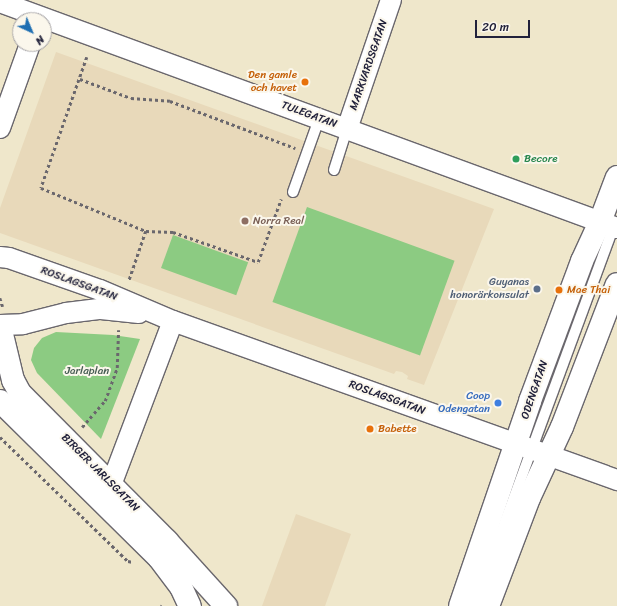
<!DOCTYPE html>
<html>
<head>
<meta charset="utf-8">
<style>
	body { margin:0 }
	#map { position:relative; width:617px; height:606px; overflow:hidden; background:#efe7cb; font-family:Sriracha,sans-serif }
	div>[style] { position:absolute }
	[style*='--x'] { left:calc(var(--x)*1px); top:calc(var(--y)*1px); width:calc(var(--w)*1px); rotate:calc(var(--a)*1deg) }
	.built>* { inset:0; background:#e8d9ba }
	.green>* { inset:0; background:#8ccb82; transform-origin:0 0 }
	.path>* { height:2.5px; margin-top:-1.25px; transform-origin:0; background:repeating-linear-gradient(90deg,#6a676d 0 3px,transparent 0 6px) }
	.roads { filter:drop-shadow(1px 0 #6a676d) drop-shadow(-1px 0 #6a676d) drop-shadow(0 1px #6a676d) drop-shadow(0 -1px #6a676d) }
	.service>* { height:10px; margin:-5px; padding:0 5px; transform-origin:5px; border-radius:5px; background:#fff }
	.minor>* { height:20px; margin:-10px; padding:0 10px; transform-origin:10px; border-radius:10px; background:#fff }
	.tertiary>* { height:22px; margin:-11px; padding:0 11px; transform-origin:11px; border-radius:11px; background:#fff }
	.secondary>* { height:22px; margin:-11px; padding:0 11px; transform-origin:11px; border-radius:11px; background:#fff }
	.dots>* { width:11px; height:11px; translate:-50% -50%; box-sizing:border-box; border:2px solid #fbf7ec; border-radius:50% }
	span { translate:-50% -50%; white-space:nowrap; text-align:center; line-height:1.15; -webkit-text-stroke:4px #fbf7ec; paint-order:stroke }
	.street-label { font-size:11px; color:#22223b }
	.food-label { font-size:11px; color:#c56008 }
	.right { translate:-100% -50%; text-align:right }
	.left { translate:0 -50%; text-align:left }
	.leisure-label { font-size:11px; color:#27864d }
	.education-label { font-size:11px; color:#785e54 }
	.service-label { font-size:11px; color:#4e5e75 }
	.park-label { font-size:11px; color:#475d54 }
	.shop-label { font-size:11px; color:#366cbe }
	.north { position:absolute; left:12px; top:12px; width:40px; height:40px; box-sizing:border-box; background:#fbf7ec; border:1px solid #a4a2a5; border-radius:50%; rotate:136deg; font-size:11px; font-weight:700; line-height:16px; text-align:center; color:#22223b }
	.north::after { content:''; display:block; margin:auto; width:14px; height:18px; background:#1f6fb2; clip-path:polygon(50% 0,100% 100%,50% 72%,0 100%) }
	.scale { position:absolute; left:475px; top:20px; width:55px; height:18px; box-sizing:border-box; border:2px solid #22223b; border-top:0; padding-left:5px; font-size:12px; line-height:14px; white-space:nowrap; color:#22223b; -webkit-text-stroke:3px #fbf7ec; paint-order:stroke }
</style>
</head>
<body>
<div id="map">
	<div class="built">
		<i style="clip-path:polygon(56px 52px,494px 209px,424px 385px,407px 379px,408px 376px,402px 372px,396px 371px,394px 374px,0 233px,0 208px)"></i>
		<i style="clip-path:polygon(296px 514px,351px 534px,325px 606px,262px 606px)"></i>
	</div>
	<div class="green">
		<i style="left:307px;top:207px;width:157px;height:101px;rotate:20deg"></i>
		<i style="left:173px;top:235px;width:80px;height:35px;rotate:20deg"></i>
		<i style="clip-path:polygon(56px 332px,113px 335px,140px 339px,101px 439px,37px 373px,31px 360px,34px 348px,42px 338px)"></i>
	</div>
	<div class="path">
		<i style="--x:87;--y:57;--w:139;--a:109.3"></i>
		<i style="--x:41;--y:188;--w:113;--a:22.3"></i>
		<i style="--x:146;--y:231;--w:53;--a:108.8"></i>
		<i style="--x:80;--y:79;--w:54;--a:20.4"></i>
		<i style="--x:131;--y:98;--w:39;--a:4"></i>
		<i style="--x:170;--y:101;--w:134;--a:20.6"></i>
		<i style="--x:146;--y:231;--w:27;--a:2"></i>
		<i style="--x:173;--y:232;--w:90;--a:19.4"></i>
		<i style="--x:258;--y:262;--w:67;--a:-69.9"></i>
		<i style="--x:0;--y:298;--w:9;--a:72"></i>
		<i style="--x:82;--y:427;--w:35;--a:-49"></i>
		<i style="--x:105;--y:401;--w:35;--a:-70"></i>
		<i style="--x:117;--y:368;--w:38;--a:-88"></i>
		<i style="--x:0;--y:437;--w:178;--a:44.1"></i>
		<i style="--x:128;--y:561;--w:5;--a:11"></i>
		<i style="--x:161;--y:606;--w:1;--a:-45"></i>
	</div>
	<div class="roads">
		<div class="service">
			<i style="--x:334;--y:170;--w:43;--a:-72.4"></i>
			<i style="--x:293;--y:192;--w:77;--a:-70.4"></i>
			<i style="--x:474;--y:606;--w:408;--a:-69.8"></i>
		</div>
		<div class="minor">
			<i style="--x:0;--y:2;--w:657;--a:20.12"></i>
			<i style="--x:0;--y:128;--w:89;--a:-70.3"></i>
			<i style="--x:347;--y:129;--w:136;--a:-71.2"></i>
			<i style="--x:0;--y:257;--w:9;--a:6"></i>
			<i style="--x:9;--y:258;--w:96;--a:19.4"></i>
			<i style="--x:100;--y:290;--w:79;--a:23"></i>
			<i style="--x:173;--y:321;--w:472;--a:19.7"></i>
			<i style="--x:0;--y:325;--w:23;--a:-2"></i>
			<i style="--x:23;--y:324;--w:44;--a:-14.3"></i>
			<i style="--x:66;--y:313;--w:35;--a:-7"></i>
			<i style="--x:101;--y:309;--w:38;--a:6"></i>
			<i style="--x:111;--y:485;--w:175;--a:-69.3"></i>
		</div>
		<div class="tertiary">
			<i style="--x:0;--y:326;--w:56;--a:76.5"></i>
			<i style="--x:13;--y:380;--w:15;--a:62"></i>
			<i style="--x:20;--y:393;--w:209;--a:45.2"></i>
			<i style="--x:167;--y:541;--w:88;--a:47.8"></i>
			<i style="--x:0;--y:401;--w:223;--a:44.6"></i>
			<i style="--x:159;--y:558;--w:36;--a:53"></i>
			<i style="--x:181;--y:587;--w:21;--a:65"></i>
		</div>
		<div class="secondary">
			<i style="--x:460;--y:606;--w:217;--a:-71.1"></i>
			<i style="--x:530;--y:401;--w:149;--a:-69.6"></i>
			<i style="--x:582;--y:261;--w:43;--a:-65.2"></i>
			<i style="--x:600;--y:222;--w:48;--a:-69.3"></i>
			<i style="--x:488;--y:606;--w:116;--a:-69.2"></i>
			<i style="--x:529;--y:498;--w:78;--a:-65.1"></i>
			<i style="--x:562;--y:427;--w:153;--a:-69"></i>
		</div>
	</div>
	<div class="dots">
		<i style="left:305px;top:82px;background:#e8710a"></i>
		<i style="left:516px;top:159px;background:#2e9e5b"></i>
		<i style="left:245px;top:221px;background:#8d6e63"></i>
		<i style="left:537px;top:289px;background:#5c6f8a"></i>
		<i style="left:559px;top:290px;background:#e8710a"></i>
		<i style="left:498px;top:403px;background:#3f7fe0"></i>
		<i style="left:370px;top:429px;background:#e8710a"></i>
	</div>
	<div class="street-label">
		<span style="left:369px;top:65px;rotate:-71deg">MARKVARDSGATAN</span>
		<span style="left:309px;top:115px;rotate:20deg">TULEGATAN</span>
		<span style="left:79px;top:284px;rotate:20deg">ROSLAGSGATAN</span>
		<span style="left:535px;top:390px;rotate:-71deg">ODENGATAN</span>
		<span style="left:387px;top:398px;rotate:20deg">ROSLAGSGATAN</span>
		<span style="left:100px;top:473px;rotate:45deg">BIRGER JARLSGATAN</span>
	</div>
	<div class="food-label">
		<span class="right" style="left:297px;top:82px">Den gamle<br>och havet</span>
		<span class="left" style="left:567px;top:290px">Mae Thai</span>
		<span class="left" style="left:378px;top:429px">Babette</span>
	</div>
	<div class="leisure-label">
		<span class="left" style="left:524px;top:159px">Becore</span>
	</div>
	<div class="education-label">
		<span class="left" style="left:253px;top:221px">Norra Real</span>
	</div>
	<div class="service-label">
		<span class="right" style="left:529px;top:289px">Guyanas<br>honorärkonsulat</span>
	</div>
	<div class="park-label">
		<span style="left:87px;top:371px">Jarlaplan</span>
	</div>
	<div class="shop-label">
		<span class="right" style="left:490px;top:403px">Coop<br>Odengatan</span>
	</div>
	<div class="north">N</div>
	<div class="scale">20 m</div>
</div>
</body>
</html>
